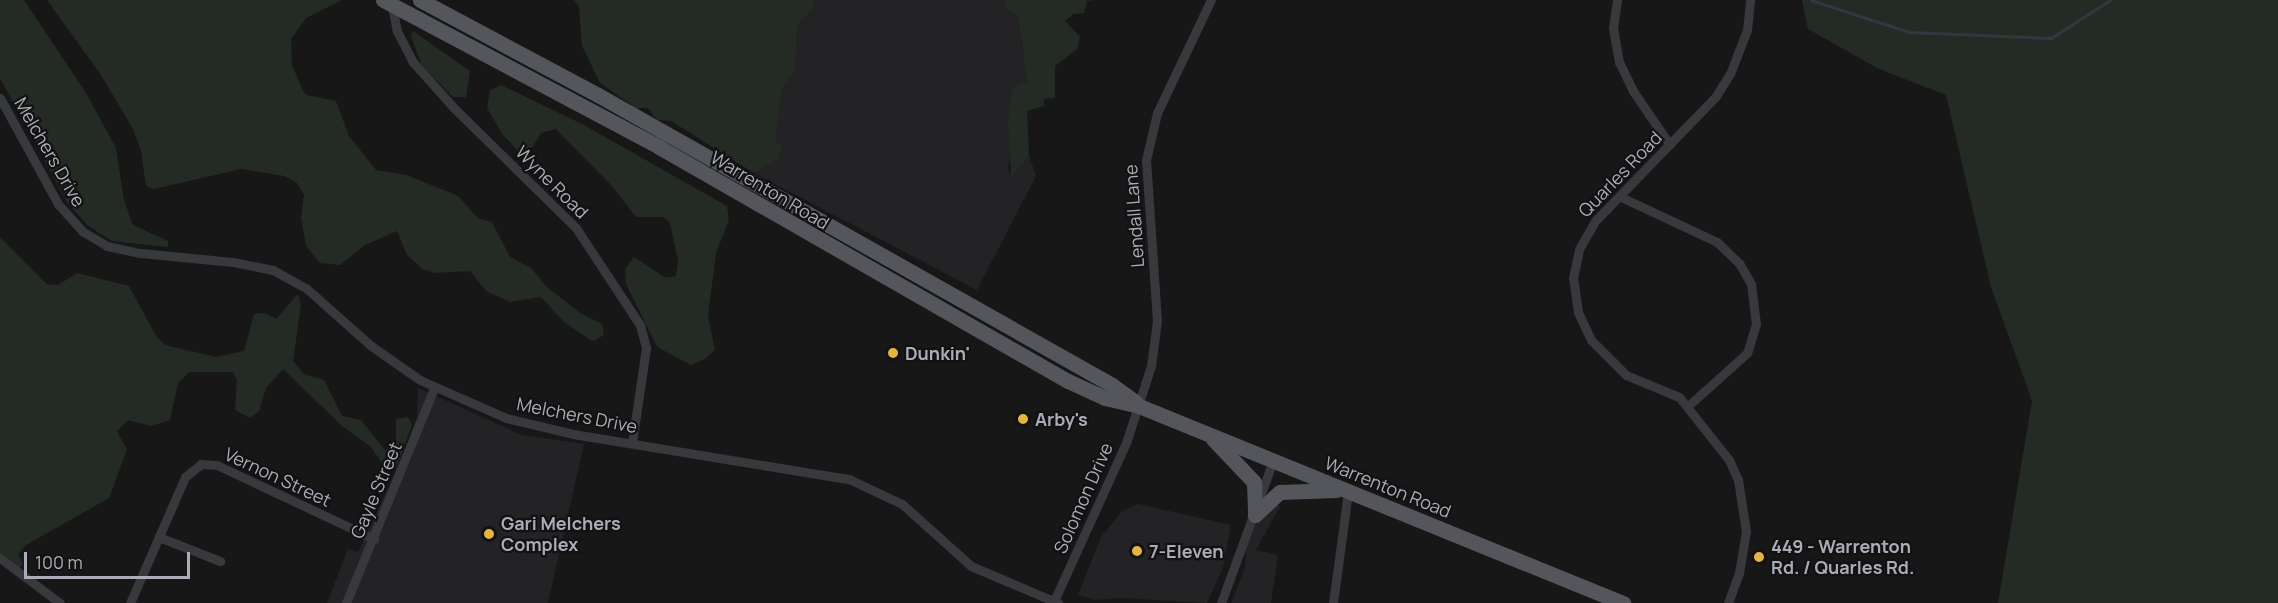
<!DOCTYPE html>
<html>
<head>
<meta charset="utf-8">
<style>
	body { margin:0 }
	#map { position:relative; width:2278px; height:603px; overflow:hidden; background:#171718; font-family:Manrope,sans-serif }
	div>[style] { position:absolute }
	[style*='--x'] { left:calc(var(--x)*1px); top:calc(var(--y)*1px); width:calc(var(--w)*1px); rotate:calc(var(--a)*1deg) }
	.built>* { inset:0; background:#232325 }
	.green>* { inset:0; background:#232b24 }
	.stream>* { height:3px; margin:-1.5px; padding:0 1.5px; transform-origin:1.5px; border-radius:1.5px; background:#313940 }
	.minor>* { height:9px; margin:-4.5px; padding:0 4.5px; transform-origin:4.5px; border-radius:4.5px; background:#38393d }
	.primary>* { height:15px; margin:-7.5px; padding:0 7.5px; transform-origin:7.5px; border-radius:7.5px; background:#54565c }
	.dots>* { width:16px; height:16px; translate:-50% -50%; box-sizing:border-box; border:3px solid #121213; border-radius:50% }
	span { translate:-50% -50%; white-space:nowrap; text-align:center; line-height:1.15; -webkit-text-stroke:4.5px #121213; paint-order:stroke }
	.street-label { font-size:18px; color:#aaadb7 }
	.poi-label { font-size:18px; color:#aaadb7; font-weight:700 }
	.left { translate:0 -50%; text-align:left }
	.scale { position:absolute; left:24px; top:552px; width:166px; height:27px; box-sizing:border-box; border:3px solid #aaadb7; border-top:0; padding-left:8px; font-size:18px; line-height:21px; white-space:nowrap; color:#aaadb7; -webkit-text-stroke:4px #121213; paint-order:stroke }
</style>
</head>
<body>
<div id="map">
	<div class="built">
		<i style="clip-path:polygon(814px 0,1004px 0,1005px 9px,1018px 15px,1027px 82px,1008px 122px,1011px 148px,1008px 169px,1012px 177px,1029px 155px,1036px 176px,977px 290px,754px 173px,770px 161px,782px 88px,795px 72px,797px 26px,812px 10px)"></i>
		<i style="clip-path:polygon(418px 388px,522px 435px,584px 444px,548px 603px,327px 603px,348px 549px,358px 552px,401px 460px,417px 417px)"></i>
		<i style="clip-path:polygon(1138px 504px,1231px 525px,1223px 568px,1207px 603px,1121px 598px,1096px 600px,1078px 595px,1101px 537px,1122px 511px)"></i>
		<i style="clip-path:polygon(1248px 504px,1280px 506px,1256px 550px,1278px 555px,1271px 603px,1231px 603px,1245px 568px)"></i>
	</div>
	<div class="green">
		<i style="clip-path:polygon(0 0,24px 0,86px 93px,116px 148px,124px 200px,133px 225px,168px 241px,168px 247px,112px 241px,87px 225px,67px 202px,0 78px)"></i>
		<i style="clip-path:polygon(47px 0,342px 0,306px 18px,291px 39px,292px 65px,303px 91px,307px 95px,336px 101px,349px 136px,376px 170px,407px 175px,458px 196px,478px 218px,492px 222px,510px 257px,531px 268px,547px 287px,580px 313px,602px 324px,604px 335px,594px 341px,589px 339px,564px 322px,541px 297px,510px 302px,486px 291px,470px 271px,435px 273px,422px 269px,407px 255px,397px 231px,365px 245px,340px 265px,320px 263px,306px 246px,301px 217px,304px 195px,297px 183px,284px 176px,241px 169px,154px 189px,146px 186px,141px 151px,133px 129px,101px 75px)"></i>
		<i style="clip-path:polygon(574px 0,814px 0,812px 10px,797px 26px,795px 72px,782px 88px,775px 140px,782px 146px,778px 159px,754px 173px,671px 121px,657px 120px,648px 108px,636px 108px,600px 83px,582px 46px,579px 7px)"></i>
		<i style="clip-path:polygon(1004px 0,1096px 0,1087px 1px,1084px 13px,1073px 14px,1065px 21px,1080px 37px,1077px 49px,1055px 66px,1055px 98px,1044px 99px,1044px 106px,1027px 111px,1029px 155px,1011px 178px,1008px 122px,1012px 88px,1027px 82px,1018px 15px,1005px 9px)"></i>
		<i style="clip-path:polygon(1802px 0,2278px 0,2278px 603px,1998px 603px,2032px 401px,1991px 287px,1946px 95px,1879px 69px,1808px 29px)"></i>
		<i style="clip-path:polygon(413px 31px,470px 71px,466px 97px,453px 97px,422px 66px,411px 36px)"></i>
		<i style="clip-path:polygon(501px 85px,584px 125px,727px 206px,729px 220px,716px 253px,708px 316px,715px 350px,705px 359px,691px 365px,657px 347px,626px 284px,625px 269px,634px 257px,666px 278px,676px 276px,678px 261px,670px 223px,664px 217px,636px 217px,611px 185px,556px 129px,541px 133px,529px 153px,520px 153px,502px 134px,487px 108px,490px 90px)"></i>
		<i style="clip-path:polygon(0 237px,47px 284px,58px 285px,77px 273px,129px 286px,156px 336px,165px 345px,216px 357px,244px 351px,254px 314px,265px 313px,276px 319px,298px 294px,301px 305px,293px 361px,304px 374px,324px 380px,342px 416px,361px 420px,385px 450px,396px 445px,396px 419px,408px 417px,412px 425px,396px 469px,387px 470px,370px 446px,342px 426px,283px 369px,266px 388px,259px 411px,250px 418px,235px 410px,237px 380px,233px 372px,189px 372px,178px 383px,170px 420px,151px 426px,128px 420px,117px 431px,127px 450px,109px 498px,26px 545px,18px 554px,23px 564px,19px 568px,0 555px)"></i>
	</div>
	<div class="stream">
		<i style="--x:1811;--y:0;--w:103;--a:18.1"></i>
		<i style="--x:1909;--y:32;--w:142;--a:2.4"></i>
		<i style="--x:2051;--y:38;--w:70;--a:-32.8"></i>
	</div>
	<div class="minor">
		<i style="--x:1617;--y:0;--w:28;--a:98"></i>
		<i style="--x:1613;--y:28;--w:35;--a:80"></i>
		<i style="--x:1619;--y:62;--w:32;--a:64"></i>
		<i style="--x:1633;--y:91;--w:65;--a:55.6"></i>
		<i style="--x:391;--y:1;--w:31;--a:79"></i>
		<i style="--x:397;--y:31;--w:34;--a:63"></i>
		<i style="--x:412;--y:61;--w:63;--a:48.2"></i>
		<i style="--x:454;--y:108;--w:171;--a:44.5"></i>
		<i style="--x:576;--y:228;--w:116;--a:56.6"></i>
		<i style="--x:640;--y:325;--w:24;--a:75"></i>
		<i style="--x:646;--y:348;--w:96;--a:98.4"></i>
		<i style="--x:0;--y:98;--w:121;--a:61.3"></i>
		<i style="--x:58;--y:204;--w:36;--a:48"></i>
		<i style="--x:82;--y:231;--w:29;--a:31"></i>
		<i style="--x:107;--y:246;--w:35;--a:12"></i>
		<i style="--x:141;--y:253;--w:92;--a:5.6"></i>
		<i style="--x:233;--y:262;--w:41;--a:11.3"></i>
		<i style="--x:273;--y:270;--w:38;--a:29"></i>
		<i style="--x:306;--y:288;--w:86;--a:41.7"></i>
		<i style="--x:370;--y:345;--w:61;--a:35"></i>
		<i style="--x:420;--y:380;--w:94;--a:23.8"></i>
		<i style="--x:506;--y:418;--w:69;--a:13.4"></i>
		<i style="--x:573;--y:434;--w:280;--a:9.3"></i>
		<i style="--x:849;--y:479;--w:59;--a:25.3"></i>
		<i style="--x:902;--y:504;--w:93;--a:41.9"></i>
		<i style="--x:971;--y:566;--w:95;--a:23"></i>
		<i style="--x:1621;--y:197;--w:106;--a:25.1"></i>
		<i style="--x:1717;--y:242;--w:30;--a:44"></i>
		<i style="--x:1739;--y:263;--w:24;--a:60"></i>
		<i style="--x:1751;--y:284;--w:40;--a:82.9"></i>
		<i style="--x:1756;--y:324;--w:30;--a:107"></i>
		<i style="--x:1747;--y:353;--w:79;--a:138.1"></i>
		<i style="--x:159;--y:537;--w:66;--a:21.5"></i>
		<i style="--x:0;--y:558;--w:75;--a:36.9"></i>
		<i style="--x:130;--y:603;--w:137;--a:-66.4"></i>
		<i style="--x:185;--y:477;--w:21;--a:-39"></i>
		<i style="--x:201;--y:464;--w:16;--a:4"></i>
		<i style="--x:217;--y:465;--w:174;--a:25.2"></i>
		<i style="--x:346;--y:603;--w:232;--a:-67.7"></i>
		<i style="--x:1053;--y:603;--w:176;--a:-65.5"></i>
		<i style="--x:1126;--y:443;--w:81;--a:-72"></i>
		<i style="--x:1151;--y:366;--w:45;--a:-82.4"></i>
		<i style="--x:1157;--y:321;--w:161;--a:-93.9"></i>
		<i style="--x:1146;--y:160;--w:48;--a:-76.8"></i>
		<i style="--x:1157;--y:113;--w:125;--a:-64.5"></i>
		<i style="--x:1221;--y:603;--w:151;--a:-69.9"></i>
		<i style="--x:1333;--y:603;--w:112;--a:-82.3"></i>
		<i style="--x:1728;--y:603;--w:32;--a:-70"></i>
		<i style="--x:1739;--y:573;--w:43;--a:-80.5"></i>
		<i style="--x:1746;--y:531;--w:52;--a:-98.9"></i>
		<i style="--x:1738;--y:480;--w:22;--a:-114"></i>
		<i style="--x:1729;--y:460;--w:80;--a:-128.4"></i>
		<i style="--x:1679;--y:397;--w:57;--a:-157.5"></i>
		<i style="--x:1626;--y:375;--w:49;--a:-135"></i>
		<i style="--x:1591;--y:340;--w:31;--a:-115"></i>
		<i style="--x:1578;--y:312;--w:34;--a:-98"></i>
		<i style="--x:1573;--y:278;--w:30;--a:-78"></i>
		<i style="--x:1579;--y:249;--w:32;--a:-60"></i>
		<i style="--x:1595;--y:221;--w:174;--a:-45.9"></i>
		<i style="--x:1716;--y:96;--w:26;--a:-58"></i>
		<i style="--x:1730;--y:74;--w:47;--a:-68.9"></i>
		<i style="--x:1747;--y:30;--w:30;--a:-84"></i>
	</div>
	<div class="primary">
		<i style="--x:383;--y:0;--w:313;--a:28"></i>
		<i style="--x:659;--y:147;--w:471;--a:29.8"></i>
		<i style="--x:1068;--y:381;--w:41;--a:24.7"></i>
		<i style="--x:1105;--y:398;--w:35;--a:13"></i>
		<i style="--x:1139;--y:406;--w:523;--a:22.15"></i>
		<i style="--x:420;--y:0;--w:202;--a:28.1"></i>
		<i style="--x:598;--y:95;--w:590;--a:29.43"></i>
		<i style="--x:1112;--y:385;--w:29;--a:36"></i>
		<i style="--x:1213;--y:439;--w:59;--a:46.4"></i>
		<i style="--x:1254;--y:482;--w:33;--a:88"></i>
		<i style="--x:1255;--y:515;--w:34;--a:-43"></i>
		<i style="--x:1280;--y:492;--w:56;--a:-2"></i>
	</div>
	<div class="dots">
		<i style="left:893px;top:353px;background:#e4b342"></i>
		<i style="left:1023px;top:419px;background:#e4b342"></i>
		<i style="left:489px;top:534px;background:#e4b342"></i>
		<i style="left:1137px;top:551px;background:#e4b342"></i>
		<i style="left:1759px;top:557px;background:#e4b342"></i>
	</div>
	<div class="street-label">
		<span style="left:50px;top:152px;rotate:60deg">Melchers Drive</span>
		<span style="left:1620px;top:174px;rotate:-46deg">Quarles Road</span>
		<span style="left:552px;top:182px;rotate:45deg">Wyne Road</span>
		<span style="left:770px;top:190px;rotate:31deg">Warrenton Road</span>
		<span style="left:1134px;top:216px;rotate:-94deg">Lendall Lane</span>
		<span style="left:577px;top:415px;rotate:11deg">Melchers Drive</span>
		<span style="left:278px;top:477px;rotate:25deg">Vernon Street</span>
		<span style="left:1388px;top:487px;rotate:22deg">Warrenton Road</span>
		<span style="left:376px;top:490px;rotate:-67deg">Gayle Street</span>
		<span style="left:1083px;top:498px;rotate:-66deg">Solomon Drive</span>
	</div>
	<div class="poi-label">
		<span class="left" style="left:905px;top:353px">Dunkin'</span>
		<span class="left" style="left:1035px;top:419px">Arby's</span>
		<span class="left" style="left:501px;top:534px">Gari Melchers<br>Complex</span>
		<span class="left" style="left:1771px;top:557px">449 - Warrenton<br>Rd. / Quarles Rd.</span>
		<span class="left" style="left:1149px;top:551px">7-Eleven</span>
	</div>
	<div class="scale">100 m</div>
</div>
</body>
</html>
